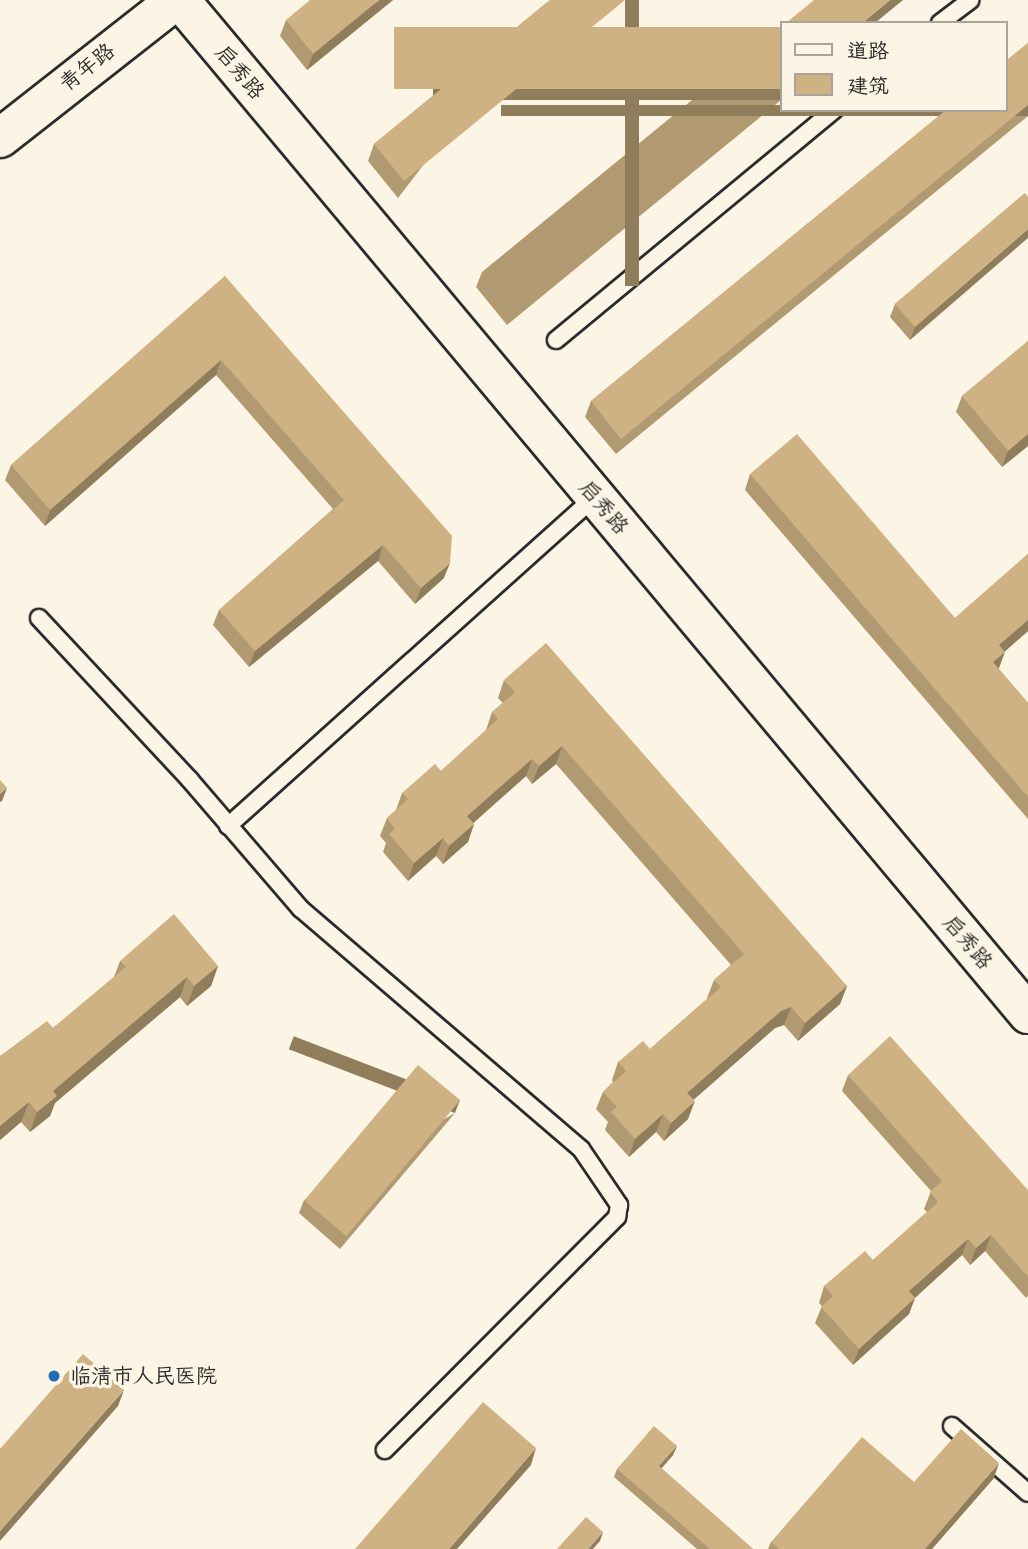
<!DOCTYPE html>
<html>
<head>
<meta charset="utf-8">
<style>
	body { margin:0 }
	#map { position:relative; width:1028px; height:1549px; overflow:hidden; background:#fcf5e5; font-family:Delius,"LXGW WenKai TC",sans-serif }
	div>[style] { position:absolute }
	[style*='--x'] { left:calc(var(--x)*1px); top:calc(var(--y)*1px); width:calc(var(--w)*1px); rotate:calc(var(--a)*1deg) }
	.roads { filter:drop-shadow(2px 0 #2b2b2b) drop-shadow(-2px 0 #2b2b2b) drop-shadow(0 2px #2b2b2b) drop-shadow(0 -2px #2b2b2b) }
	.lane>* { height:16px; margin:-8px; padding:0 8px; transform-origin:8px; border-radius:8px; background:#fcf5e5 }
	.secondary>* { height:38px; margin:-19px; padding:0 19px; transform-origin:19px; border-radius:19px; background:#fcf5e5 }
	.wall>* { inset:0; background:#b19971 }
	.shaded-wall>* { inset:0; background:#907d5c; transform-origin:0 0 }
	.building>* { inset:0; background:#ceb283; transform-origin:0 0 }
	.dots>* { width:19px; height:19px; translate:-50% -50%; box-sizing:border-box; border:4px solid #fcf5e5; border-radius:50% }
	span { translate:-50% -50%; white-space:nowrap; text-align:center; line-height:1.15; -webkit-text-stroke:7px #fcf5e5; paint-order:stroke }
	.street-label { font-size:21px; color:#2b2b2b }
	.poi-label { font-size:21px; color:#2b2b2b }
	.left { translate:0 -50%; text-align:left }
	.legend { position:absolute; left:780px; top:21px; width:228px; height:91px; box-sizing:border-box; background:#fcf5e5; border:2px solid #a8a49b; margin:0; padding:9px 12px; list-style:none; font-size:21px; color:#2b2b2b }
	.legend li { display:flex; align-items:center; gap:14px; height:35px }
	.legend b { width:35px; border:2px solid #a8a49b }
</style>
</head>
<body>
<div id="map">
	<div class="roads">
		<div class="lane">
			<i style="--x:940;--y:23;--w:38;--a:-37"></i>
			<i style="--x:556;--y:340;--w:361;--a:-39.6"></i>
			<i style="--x:39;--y:618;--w:221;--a:47"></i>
			<i style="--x:190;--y:780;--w:170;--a:49.3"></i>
			<i style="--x:301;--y:909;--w:369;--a:40.6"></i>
			<i style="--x:581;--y:1149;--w:68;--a:55.8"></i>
			<i style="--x:619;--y:1205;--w:12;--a:99"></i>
			<i style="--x:617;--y:1217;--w:329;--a:134.9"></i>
			<i style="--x:228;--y:826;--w:493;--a:-41.9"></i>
			<i style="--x:952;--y:1426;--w:101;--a:41.4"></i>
		</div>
		<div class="secondary">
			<i style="--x:180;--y:0;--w:1322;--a:50.09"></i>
			<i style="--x:0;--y:138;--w:224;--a:-38.1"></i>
		</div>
	</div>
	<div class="wall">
		<i style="clip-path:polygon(393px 0,307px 70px,280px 36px,286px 20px)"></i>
		<i style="clip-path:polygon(550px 0,398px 198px,368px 161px,374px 144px)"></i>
		<i style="clip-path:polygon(781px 27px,781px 100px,507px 325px,476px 287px,482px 272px)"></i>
		<i style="clip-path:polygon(1028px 43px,1028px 116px,616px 454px,585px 417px,591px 401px)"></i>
		<i style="clip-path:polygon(1025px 193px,910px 340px,890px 317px,895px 304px)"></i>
		<i style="clip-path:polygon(225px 276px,444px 578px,415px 604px,378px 561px,249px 667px,213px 625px,219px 610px,333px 509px,216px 375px,45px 526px,5px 480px,11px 465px)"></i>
		<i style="clip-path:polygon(1028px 341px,1028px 446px,1002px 467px,956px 412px,962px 396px)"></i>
		<i style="clip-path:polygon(750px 474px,955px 618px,1028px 554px,1028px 631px,1004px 652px,998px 668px,1028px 703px,1028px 819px,745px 490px)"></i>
		<i style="clip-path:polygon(504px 680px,847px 986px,840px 1004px,798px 1041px,784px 1025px,775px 1028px,693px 1100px,688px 1119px,664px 1141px,656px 1132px,629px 1157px,605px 1130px,608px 1122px,596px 1109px,603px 1092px,613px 1082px,612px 1080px,618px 1062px,650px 1049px,708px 998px,707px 998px,714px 980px,731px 965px,556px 764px,532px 784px,526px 776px,473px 823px,474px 824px,468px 842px,443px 864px,436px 856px,408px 881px,383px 852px,386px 843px,380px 836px,387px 818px,396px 810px,402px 793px,441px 771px,486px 730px,492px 712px,503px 703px,498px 698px)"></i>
		<i style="clip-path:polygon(120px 961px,218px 966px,211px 986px,187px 1006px,180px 997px,55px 1103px,50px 1116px,30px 1132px,21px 1122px,0 1140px,0 1056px,53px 1028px,114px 977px)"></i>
		<i style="clip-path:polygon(848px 1075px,1028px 1190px,1028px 1296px,1026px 1298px,985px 1251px,970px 1265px,962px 1255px,915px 1297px,909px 1314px,853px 1365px,815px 1323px,822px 1306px,819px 1303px,824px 1286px,873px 1260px,927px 1212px,924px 1209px,931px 1191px,842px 1091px)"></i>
		<i style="clip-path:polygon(455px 1113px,340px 1249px,299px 1213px,304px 1200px)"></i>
		<i style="clip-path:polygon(677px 1446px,673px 1455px,661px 1468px,753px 1549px,697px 1549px,614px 1477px,617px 1469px)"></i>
		<i style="clip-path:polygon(994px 1478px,932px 1549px,768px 1549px,771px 1542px,914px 1482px)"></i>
	</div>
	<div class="shaded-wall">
		<i style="clip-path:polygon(379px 0,393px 0,307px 70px,313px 54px)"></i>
		<i style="left:625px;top:0;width:14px;height:286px"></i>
		<i style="clip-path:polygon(890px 0,903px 0,875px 23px,862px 23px)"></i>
		<i style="left:781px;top:89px;width:11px;height:348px;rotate:90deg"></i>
		<i style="left:1028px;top:105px;width:11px;height:527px;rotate:90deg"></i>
		<i style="clip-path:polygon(1028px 229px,1028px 238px,910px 340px,915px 327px)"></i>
		<i style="clip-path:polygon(221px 360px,216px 375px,45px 526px,50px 510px)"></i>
		<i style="clip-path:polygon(1028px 434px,1028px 446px,1002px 467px,1008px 451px)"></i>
		<i style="clip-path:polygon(383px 545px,378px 561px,249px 667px,255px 651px)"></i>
		<i style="clip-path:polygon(450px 563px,444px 578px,415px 604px,421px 588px)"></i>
		<i style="clip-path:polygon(1028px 620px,1028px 631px,994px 661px,999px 645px)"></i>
		<i style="clip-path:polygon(1005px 652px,999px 668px,987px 678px,993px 662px)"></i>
		<i style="clip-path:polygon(562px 746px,556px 764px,532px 784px,539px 766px)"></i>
		<i style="clip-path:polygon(532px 759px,526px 776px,461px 834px,467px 816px)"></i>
		<i style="clip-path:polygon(7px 788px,2px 801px,0 802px,0 794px)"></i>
		<i style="clip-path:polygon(474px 824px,468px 842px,443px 864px,449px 846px)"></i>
		<i style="clip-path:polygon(443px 838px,436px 856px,408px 881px,414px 863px)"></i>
		<i style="clip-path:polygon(218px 966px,211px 986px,187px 1006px,194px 986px)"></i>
		<i style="clip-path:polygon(187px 977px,180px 997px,55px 1103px,50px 1116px,30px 1132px,37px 1112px,53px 1091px)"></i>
		<i style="clip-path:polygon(847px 986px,840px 1004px,798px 1041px,805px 1023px)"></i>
		<i style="clip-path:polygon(791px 1007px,784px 1025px,775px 1028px,681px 1111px,687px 1093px,781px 1011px)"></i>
		<i style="left:460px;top:1100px;width:14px;height:178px;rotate:111deg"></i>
		<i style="clip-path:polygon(695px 1101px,688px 1119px,664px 1141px,671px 1123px)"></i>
		<i style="clip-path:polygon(29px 1102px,21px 1122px,0 1140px,0 1126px)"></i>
		<i style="clip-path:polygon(663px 1114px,656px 1132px,629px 1157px,635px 1139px)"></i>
		<i style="clip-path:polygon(991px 1235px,985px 1251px,970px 1265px,976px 1248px)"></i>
		<i style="clip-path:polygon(968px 1239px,962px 1255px,904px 1308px,909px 1291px)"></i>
		<i style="clip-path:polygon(915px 1298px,909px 1314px,853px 1365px,859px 1349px)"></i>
		<i style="clip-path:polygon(124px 1390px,118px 1406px,0 1541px,0 1531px)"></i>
		<i style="clip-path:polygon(677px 1446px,673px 1455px,656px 1475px,659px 1466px)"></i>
		<i style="clip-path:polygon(536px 1448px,531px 1465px,457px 1549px,449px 1549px)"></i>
		<i style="clip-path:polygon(999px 1463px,994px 1478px,932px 1549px,925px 1549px)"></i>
		<i style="clip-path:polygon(603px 1532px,600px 1541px,593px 1549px,588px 1549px)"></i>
	</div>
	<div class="building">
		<i style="clip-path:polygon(310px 0,379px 0,313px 54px,286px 20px)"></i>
		<i style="clip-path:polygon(550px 0,625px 0,404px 181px,374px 144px)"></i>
		<i style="clip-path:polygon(814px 0,890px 0,862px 23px,786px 23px)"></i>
		<i style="left:781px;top:27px;width:62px;height:387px;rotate:90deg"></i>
		<i style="clip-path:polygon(1028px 43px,1028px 105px,621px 439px,591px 401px,946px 110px,1005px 110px,1005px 62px)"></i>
		<i style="clip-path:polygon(1025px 193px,1028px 197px,1028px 229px,915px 327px,895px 304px)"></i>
		<i style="clip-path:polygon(225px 276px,452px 536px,450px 563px,421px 588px,383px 545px,255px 651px,219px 610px,344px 500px,221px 360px,50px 510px,11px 465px)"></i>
		<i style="clip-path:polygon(1028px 341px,1028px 434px,1008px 451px,962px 396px)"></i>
		<i style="clip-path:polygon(797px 434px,955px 618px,1028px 554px,1028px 620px,999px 645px,1005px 652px,993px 662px,1028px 703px,1028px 797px,750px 474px)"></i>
		<i style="clip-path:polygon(546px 643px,847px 986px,805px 1023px,791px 1007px,781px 1011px,687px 1093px,695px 1101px,671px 1123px,663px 1114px,635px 1139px,611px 1112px,617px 1107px,603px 1092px,626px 1071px,618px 1062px,643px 1041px,650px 1049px,721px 987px,714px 980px,744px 954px,562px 746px,539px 766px,532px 759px,467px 816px,474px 824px,449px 846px,443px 838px,414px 863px,389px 834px,395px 829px,387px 818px,408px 799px,402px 793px,435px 764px,441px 771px,498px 719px,492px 712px,515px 692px,504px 680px)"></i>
		<i style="clip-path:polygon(0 780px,7px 788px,0 794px)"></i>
		<i style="clip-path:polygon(174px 914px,218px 966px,194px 986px,187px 977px,53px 1091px,57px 1096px,37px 1112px,29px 1102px,0 1126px,0 1056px,47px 1021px,53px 1028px,126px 967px,120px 961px)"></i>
		<i style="clip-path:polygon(890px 1036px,1028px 1190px,1028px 1277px,991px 1235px,976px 1248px,968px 1239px,909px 1291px,915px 1298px,859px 1349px,821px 1307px,833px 1296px,824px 1286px,865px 1251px,873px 1260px,938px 1202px,930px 1192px,942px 1181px,848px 1075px)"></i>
		<i style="left:418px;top:1065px;width:55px;height:177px;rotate:40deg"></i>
		<i style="clip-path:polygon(83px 1354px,124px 1390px,0 1531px,0 1449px)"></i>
		<i style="clip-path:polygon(483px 1402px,536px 1448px,449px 1549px,355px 1549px)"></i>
		<i style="clip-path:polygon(654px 1426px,677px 1446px,659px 1466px,753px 1549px,710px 1549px,617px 1469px)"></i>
		<i style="clip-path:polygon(961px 1429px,999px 1463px,925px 1549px,779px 1549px,771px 1542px,862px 1437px,914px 1482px)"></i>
		<i style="clip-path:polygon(586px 1517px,603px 1532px,588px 1549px,557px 1549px)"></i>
	</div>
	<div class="dots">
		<i style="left:54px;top:1376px;background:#1f6fb2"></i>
	</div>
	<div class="street-label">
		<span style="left:87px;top:67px;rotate:-38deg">青年路</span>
		<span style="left:240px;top:72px;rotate:50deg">启秀路</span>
		<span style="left:604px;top:507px;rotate:50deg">启秀路</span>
		<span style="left:968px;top:942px;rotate:50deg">启秀路</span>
	</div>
	<div class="poi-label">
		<span class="left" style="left:70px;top:1376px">临清市人民医院</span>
	</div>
	<ul class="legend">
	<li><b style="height:9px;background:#fcf5e5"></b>道路</li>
	<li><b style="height:19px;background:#ceb283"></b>建筑</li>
	</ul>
</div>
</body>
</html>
